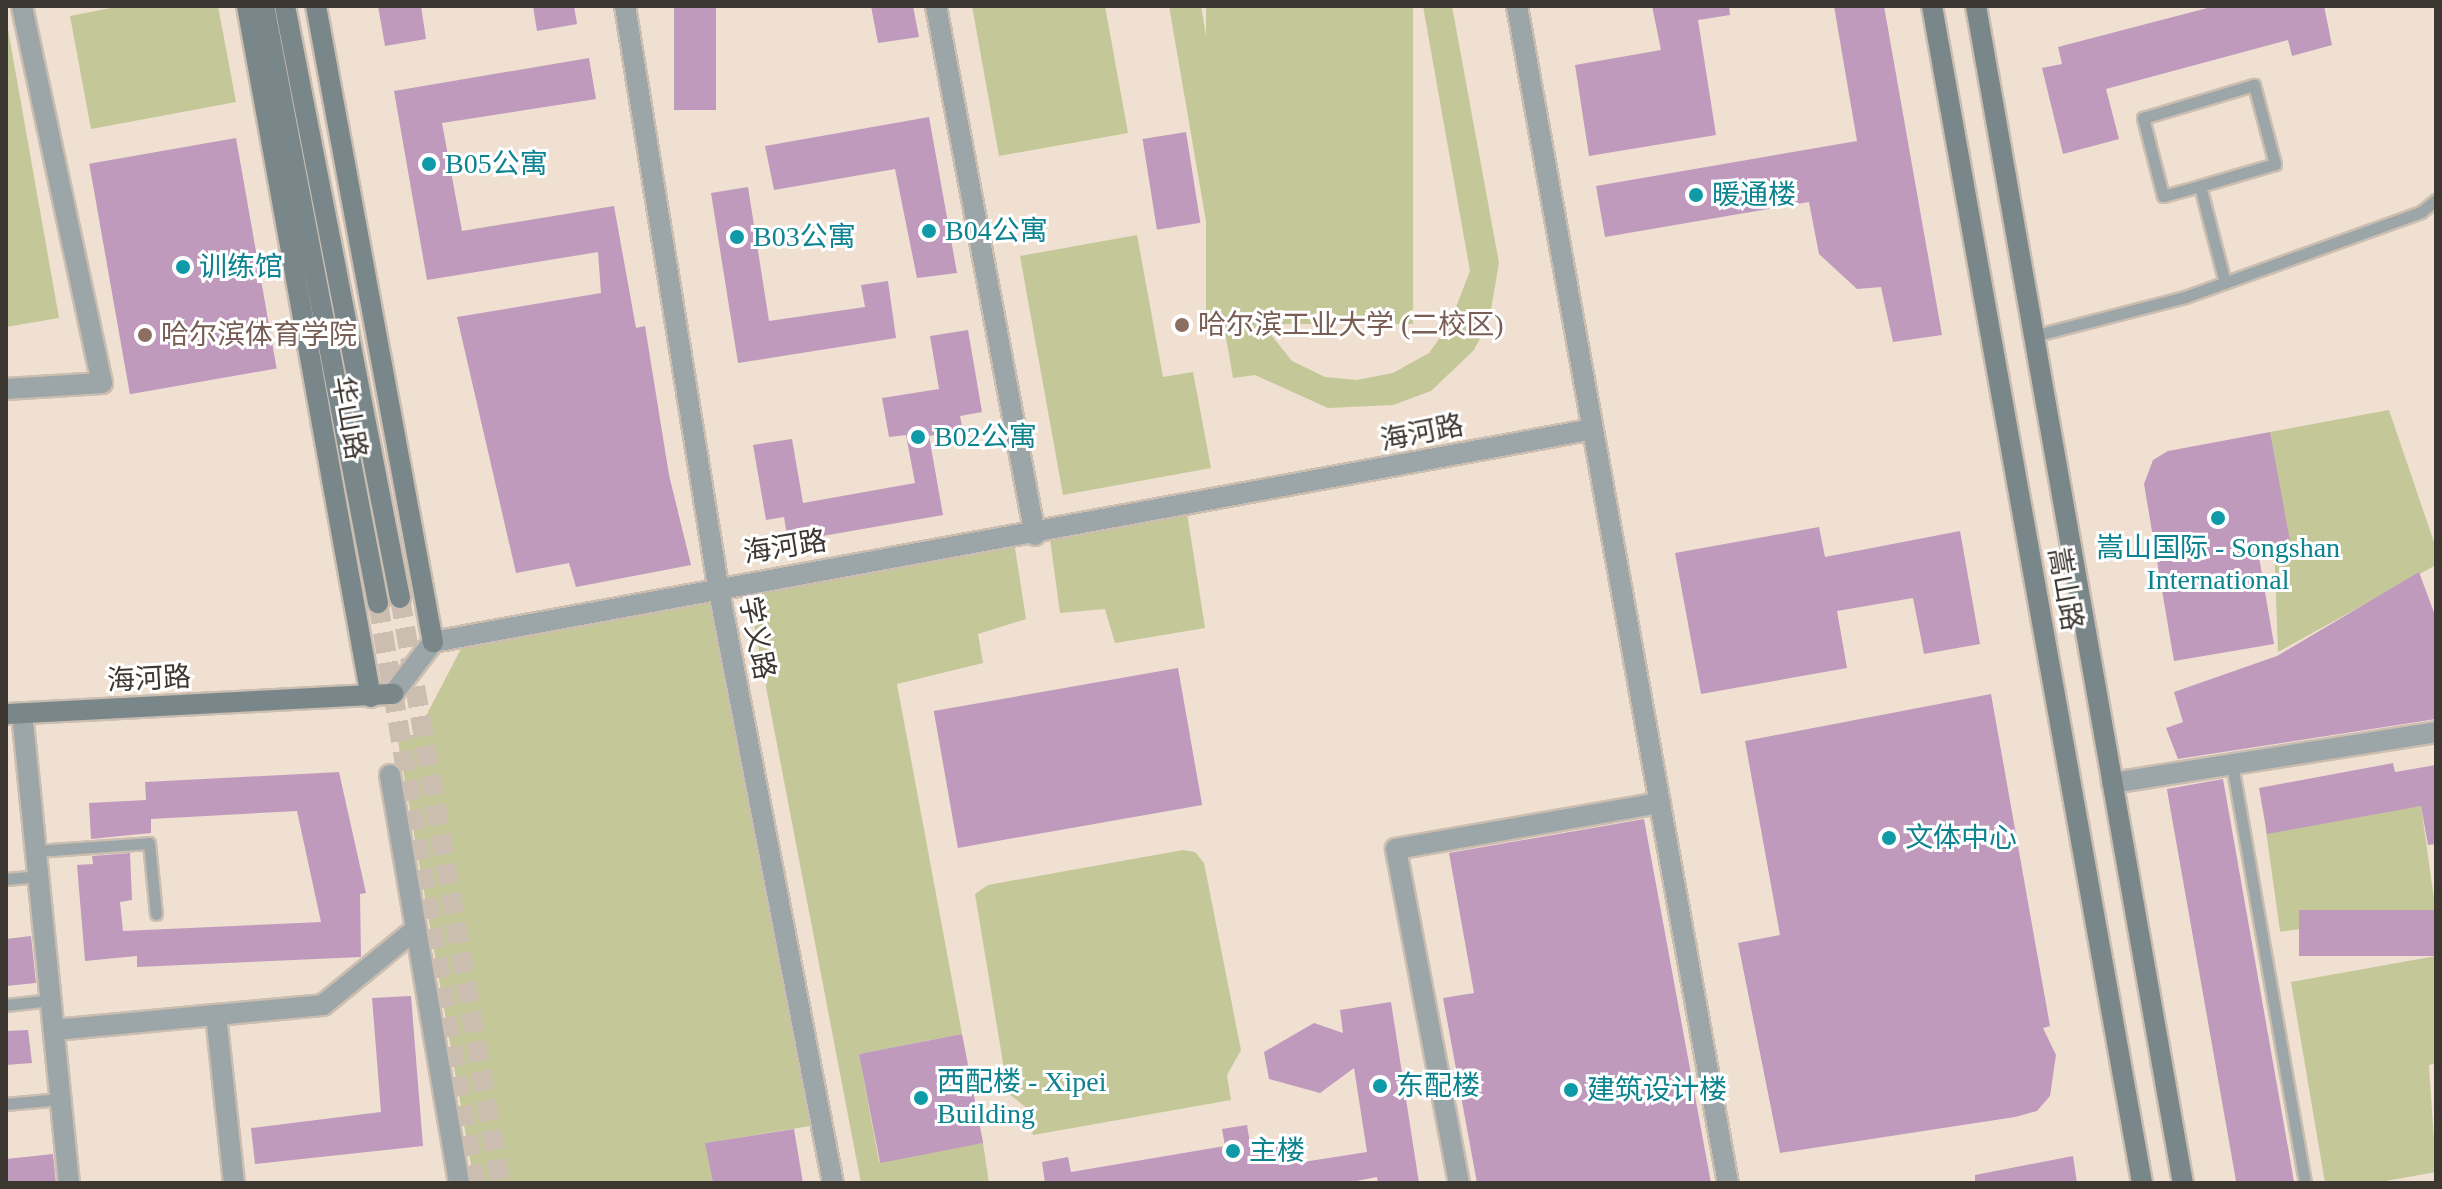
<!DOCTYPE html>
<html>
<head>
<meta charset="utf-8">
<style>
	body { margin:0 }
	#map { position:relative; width:2442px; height:1189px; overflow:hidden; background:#efe0d1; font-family:"Times New Roman","Noto Sans SC",serif }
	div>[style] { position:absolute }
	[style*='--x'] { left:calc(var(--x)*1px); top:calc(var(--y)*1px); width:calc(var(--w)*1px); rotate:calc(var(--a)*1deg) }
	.green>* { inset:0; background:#c4c798; transform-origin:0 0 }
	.building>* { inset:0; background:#c09abd; transform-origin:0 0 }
	.secondary-tunnel>* { height:20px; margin-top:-10px; transform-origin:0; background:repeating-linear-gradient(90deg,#cbbeb1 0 20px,transparent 0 30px) }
	.roads { filter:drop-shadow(2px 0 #cbbeb1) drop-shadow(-2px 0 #cbbeb1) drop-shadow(0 2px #cbbeb1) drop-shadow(0 -2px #cbbeb1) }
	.lane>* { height:11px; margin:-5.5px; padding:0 5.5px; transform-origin:5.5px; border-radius:5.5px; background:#9ca5a8 }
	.street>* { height:20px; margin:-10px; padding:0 10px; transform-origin:10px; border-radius:10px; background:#9ca5a8 }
	.secondary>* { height:20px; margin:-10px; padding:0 10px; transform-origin:10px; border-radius:10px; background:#79878b }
	.dots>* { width:22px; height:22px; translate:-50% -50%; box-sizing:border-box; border:4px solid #fff; border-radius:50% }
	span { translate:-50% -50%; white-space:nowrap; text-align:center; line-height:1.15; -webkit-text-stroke:6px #fff; paint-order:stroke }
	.culture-label { font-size:28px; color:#0d838f }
	.left { translate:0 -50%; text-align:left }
	.education-label { font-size:28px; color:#785e54 }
	.street-label { font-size:28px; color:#3d3731 }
	.frame { position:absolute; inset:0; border:8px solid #3d3731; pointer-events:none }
</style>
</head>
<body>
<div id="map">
	<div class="green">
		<i style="clip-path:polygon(121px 6px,218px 6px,236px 102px,91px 129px,70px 16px)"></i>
		<i style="clip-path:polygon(972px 6px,1105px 6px,1128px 133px,999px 156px)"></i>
		<i style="clip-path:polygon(1169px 6px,1201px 6px,1252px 311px,1292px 361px,1325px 377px,1357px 380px,1393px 373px,1429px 353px,1449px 325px,1470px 271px,1423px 6px,1452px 6px,1499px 263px,1489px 321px,1474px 350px,1431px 391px,1393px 405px,1328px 408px,1255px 375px,1233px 378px)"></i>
		<i style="left:1206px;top:6px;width:207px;height:318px"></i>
		<i style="clip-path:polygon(6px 18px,59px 318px,6px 327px)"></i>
		<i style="clip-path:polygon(1137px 235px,1163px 377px,1193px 372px,1211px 468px,1063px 495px,1020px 256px)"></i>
		<i style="clip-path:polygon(2389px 410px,2436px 548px,2436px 565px,2278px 652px,2270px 432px)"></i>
		<i style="clip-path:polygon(1187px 513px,1205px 628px,1115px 643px,1105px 609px,1060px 613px,1050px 539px)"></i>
		<i style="clip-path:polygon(1014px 542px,1026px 619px,978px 634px,983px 663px,897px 684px,962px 1034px,859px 1054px,879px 1162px,983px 1143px,989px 1183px,861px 1183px,748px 593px)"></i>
		<i style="clip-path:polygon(716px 599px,810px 1126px,706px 1143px,713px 1183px,474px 1183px,397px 735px,416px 735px,464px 643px)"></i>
		<i style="left:2421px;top:806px;width:105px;height:157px;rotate:82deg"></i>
		<i style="clip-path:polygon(1183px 850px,1195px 852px,1204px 863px,1241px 1050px,1227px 1075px,1231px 1100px,1033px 1135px,1028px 1109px,1008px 1093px,975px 894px,988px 885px)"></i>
		<i style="clip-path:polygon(2436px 956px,2436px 1063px,2429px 1065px,2436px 1172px,2374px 1183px,2325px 1183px,2291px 982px)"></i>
	</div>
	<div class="building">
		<i style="clip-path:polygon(378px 6px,421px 6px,426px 39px,385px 46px)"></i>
		<i style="clip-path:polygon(533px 6px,574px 6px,577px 24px,537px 31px)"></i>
		<i style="left:674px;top:6px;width:42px;height:104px"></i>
		<i style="clip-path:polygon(871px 6px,913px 6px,919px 37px,878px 43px)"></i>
		<i style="clip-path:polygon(1652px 6px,1729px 6px,1730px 15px,1698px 20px,1716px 135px,1589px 156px,1575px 65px,1661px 50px)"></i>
		<i style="clip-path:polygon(1834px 6px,1884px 6px,1942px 335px,1893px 342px,1881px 287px,1857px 289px,1819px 254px,1809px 202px,1605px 237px,1596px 186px,1857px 141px)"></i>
		<i style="clip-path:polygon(2215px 6px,2324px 6px,2332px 45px,2292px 56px,2288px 40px,2106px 89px,2119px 139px,2063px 154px,2042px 68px,2062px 64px,2058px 47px)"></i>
		<i style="clip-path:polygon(589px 58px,596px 99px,442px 123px,462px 231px,614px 206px,636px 328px,645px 326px,669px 475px,691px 565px,576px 587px,569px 563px,516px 573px,457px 317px,601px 293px,598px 252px,427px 280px,394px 91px)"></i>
		<i style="clip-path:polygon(929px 117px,957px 273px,917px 278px,895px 169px,774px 190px,765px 146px)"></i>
		<i style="left:1186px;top:132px;width:92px;height:44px;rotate:81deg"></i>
		<i style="left:236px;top:138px;width:234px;height:149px;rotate:80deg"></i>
		<i style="clip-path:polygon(748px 187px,769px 321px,865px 307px,861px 285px,888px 281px,896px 338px,738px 363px,711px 193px)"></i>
		<i style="clip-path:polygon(968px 330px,982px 412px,960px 416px,963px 430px,929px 436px,943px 515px,788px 542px,784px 517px,766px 520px,753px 445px,792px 439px,803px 503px,915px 483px,906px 435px,889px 437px,882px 398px,939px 389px,930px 336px)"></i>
		<i style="clip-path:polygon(2270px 432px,2292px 552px,2259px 557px,2274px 644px,2174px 661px,2144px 484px,2153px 460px,2168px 451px)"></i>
		<i style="clip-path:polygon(1819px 527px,1825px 557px,1960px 531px,1980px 644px,1924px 654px,1913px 598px,1837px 611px,1847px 668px,1701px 694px,1675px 553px)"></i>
		<i style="clip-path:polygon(2419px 572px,2436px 618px,2436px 719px,2178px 759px,2166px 728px,2183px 722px,2174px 692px,2277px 656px)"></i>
		<i style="left:1178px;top:668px;width:139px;height:248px;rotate:80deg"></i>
		<i style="clip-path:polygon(1991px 694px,2050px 1026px,2043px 1028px,2056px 1055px,2050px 1096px,2037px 1111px,2015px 1117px,1780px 1153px,1738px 943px,1780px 935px,1745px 741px)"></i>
		<i style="clip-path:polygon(2393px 763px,2395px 772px,2436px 765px,2436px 844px,2428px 845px,2421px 806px,2267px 834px,2259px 788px)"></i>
		<i style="clip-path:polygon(339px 772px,366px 893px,360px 894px,361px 957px,137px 967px,137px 956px,85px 961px,77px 865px,93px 864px,92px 856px,130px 853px,132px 900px,120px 902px,123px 931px,321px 922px,297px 811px,151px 819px,151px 833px,91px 839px,89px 803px,146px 800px,145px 782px)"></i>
		<i style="left:2223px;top:779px;width:410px;height:57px;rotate:80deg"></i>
		<i style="clip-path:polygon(1644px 819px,1711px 1183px,1477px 1183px,1443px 998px,1474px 993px,1449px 853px)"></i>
		<i style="left:2436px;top:910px;width:46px;height:137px;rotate:90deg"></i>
		<i style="clip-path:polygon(31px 936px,36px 983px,6px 986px,6px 939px)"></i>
		<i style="clip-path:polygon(411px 996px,423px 1146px,255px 1164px,251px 1128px,381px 1112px,372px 998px)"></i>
		<i style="clip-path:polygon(1391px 1002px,1419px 1183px,1378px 1183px,1377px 1177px,1346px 1183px,1045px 1183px,1042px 1162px,1068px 1157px,1071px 1172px,1225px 1146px,1222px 1129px,1247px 1125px,1250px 1143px,1300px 1141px,1303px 1162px,1367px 1152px,1354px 1068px,1320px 1093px,1269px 1079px,1264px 1052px,1314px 1023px,1343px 1033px,1340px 1010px)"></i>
		<i style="clip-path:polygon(28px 1030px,32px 1063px,6px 1065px,6px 1031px)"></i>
		<i style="left:962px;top:1034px;width:111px;height:105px;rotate:79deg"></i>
		<i style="clip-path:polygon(794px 1129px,803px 1183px,713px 1183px,705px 1143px)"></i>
		<i style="clip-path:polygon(53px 1154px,56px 1183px,6px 1183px,6px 1159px)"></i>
		<i style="clip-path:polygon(2073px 1156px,2077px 1183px,1975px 1183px,1975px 1175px)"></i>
	</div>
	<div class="secondary-tunnel">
		<i style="--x:400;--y:598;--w:593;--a:80.3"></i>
		<i style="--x:378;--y:603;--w:588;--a:80.51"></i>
	</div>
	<div class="roads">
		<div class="lane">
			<i style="--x:2200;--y:186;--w:38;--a:165"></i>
			<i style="--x:2163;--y:196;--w:81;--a:-104.4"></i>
			<i style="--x:2143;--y:118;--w:116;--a:-16.6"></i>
			<i style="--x:2254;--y:85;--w:82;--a:75.1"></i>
			<i style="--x:2275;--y:164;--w:78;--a:163.7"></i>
			<i style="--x:2200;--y:186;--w:100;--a:75.5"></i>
			<i style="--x:2033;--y:336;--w:157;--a:-14.4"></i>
			<i style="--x:2185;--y:297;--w:251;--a:-19.8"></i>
			<i style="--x:2421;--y:212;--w:19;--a:-39"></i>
			<i style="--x:2232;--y:764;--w:425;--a:80.1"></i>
			<i style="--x:36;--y:851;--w:113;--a:-4"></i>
			<i style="--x:149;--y:843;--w:71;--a:84.4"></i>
			<i style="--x:6;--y:879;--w:32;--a:-5"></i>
			<i style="--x:6;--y:1005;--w:45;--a:-6.3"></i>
			<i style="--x:6;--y:1104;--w:54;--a:-5.3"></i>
		</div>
		<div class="street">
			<i style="--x:625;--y:6;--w:587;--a:80.89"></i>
			<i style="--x:718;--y:586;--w:608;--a:79.1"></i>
			<i style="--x:936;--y:6;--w:538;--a:79.4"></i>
			<i style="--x:1517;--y:6;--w:1196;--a:79.84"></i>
			<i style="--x:6;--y:389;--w:96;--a:-3.6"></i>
			<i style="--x:102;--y:383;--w:385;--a:-102"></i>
			<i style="--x:393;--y:694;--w:66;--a:-52.4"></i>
			<i style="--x:433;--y:642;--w:1179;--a:-10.4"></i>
			<i style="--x:22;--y:713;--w:472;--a:84.3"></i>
			<i style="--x:390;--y:775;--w:414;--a:80.4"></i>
			<i style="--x:2112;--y:783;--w:328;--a:-8.9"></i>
			<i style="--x:216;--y:1015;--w:107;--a:-5.3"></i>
			<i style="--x:323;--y:1005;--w:120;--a:-39.3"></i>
			<i style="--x:54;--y:1030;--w:163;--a:-5.3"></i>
			<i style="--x:216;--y:1015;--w:169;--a:83.9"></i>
			<i style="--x:1459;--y:1183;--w:340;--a:-100.7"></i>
			<i style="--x:1396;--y:849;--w:268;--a:-9.9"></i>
		</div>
		<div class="secondary">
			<i style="--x:247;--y:6;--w:702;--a:79.83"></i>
			<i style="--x:264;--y:6;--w:608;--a:79.19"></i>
			<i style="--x:285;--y:6;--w:603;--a:79.01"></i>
			<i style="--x:316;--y:6;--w:647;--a:79.58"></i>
			<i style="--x:1932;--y:6;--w:1196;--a:79.88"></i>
			<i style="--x:1976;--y:6;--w:1195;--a:80.03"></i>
			<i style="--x:6;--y:714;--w:388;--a:-3"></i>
		</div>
	</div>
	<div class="dots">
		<i style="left:429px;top:164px;background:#0f9aa8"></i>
		<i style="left:1696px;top:195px;background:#0f9aa8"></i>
		<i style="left:929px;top:231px;background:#0f9aa8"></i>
		<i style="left:737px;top:237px;background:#0f9aa8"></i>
		<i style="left:183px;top:267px;background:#0f9aa8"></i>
		<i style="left:1182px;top:325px;background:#8d6e63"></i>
		<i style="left:145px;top:335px;background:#8d6e63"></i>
		<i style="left:918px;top:437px;background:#0f9aa8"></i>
		<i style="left:2218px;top:518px;background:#0f9aa8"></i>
		<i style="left:1889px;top:838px;background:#0f9aa8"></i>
		<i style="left:1380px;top:1086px;background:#0f9aa8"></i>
		<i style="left:1571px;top:1090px;background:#0f9aa8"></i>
		<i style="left:921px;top:1098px;background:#0f9aa8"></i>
		<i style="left:1233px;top:1151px;background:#0f9aa8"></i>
	</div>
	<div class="culture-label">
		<span class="left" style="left:445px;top:164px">B05公寓</span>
		<span class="left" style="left:1712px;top:195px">暖通楼</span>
		<span class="left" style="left:945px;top:231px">B04公寓</span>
		<span class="left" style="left:753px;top:237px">B03公寓</span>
		<span class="left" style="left:199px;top:267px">训练馆</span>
		<span class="left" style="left:934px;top:437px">B02公寓</span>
		<span style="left:2218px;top:564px">嵩山国际 - Songshan<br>International</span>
		<span class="left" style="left:1905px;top:838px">文体中心</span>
		<span class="left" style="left:937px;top:1098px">西配楼 - Xipei<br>Building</span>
		<span class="left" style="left:1396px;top:1086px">东配楼</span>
		<span class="left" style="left:1587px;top:1090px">建筑设计楼</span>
		<span class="left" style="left:1249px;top:1151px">主楼</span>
	</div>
	<div class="education-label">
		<span class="left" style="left:1198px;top:325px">哈尔滨工业大学 (二校区)</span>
		<span class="left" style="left:161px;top:335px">哈尔滨体育学院</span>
	</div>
	<div class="street-label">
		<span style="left:349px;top:418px;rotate:80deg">华山路</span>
		<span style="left:1422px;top:433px;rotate:-11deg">海河路</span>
		<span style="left:785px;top:547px;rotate:-9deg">海河路</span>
		<span style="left:2065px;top:589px;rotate:80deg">嵩山路</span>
		<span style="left:757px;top:638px;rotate:79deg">学义路</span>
		<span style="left:149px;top:679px;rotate:-3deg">海河路</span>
	</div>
	<div class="frame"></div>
</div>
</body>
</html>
